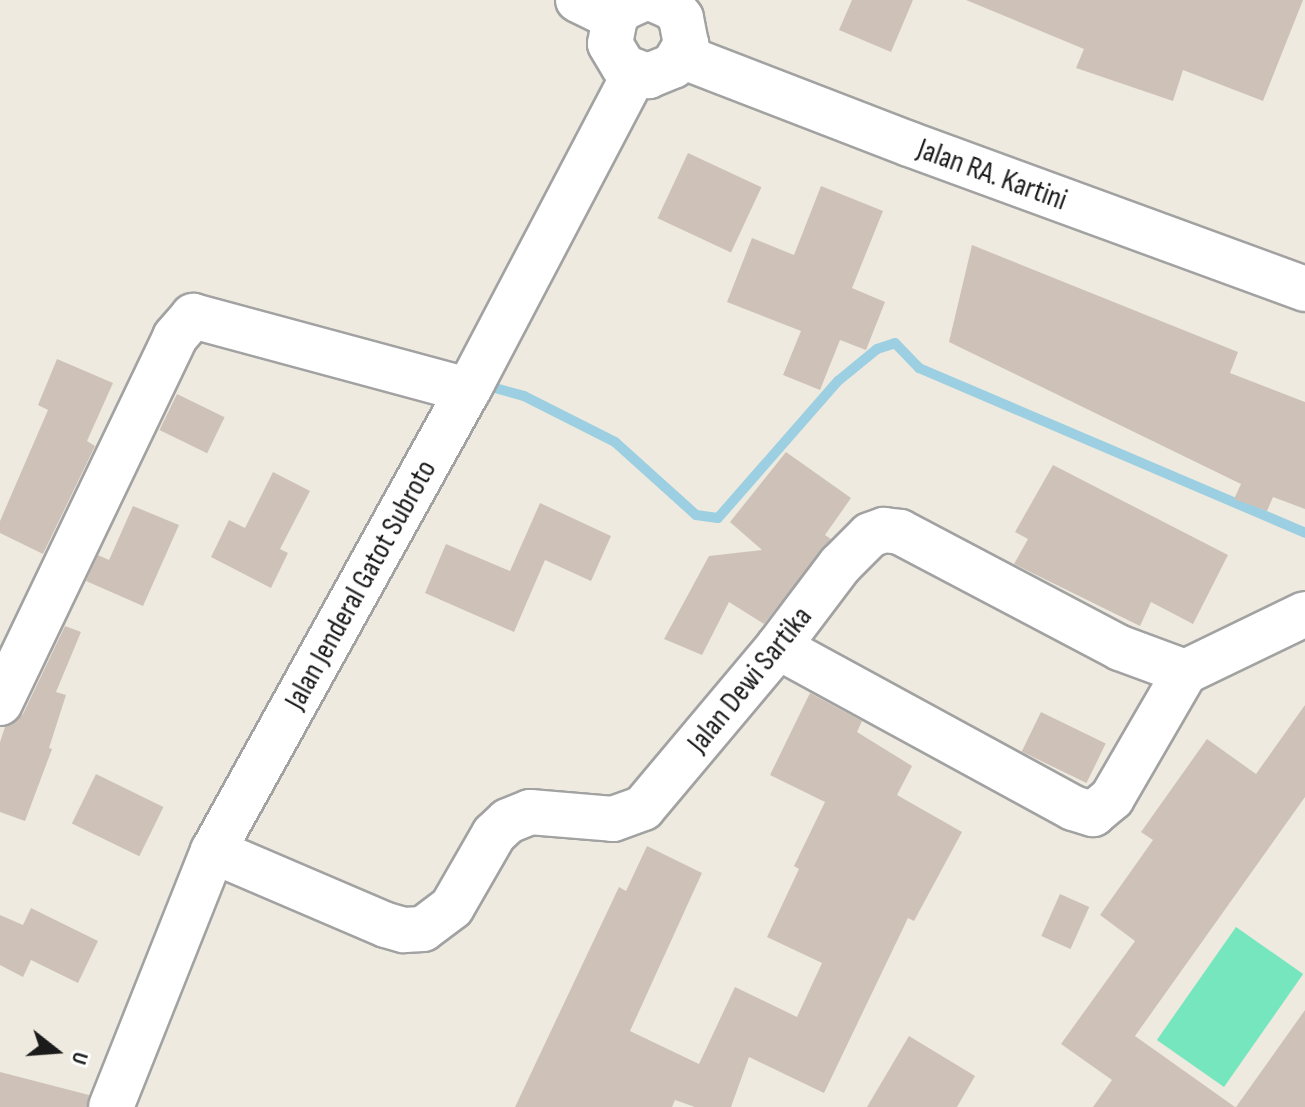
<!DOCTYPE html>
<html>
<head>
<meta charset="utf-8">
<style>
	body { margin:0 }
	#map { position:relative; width:1305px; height:1107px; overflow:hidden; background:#eeeadf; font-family:"Sofia Sans Condensed",sans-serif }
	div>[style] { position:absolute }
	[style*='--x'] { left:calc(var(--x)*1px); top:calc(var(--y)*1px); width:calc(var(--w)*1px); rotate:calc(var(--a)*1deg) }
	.pitch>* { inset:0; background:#75e6bd; transform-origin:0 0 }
	.stream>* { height:10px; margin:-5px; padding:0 5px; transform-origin:5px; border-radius:5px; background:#9bcfe1 }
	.building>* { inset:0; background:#cec2b8; transform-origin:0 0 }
	.roads { filter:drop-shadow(2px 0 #a2a2a2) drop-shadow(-2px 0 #a2a2a2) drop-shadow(0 2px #a2a2a2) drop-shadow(0 -2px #a2a2a2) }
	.minor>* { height:44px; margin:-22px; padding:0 22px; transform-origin:22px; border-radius:22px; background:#fff }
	span { translate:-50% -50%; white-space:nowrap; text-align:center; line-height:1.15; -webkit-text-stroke:8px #fff; paint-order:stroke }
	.street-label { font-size:30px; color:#1b1b1b }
	.north { position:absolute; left:16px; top:1011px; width:80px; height:80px; -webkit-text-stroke:6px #fff; paint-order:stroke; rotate:107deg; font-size:22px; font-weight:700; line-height:32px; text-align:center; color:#1b1b1b }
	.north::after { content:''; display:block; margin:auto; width:28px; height:36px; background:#1b1b1b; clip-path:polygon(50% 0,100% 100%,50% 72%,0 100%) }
</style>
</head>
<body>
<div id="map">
	<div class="pitch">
		<i style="left:1236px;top:927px;width:82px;height:138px;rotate:35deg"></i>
	</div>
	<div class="stream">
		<i style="--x:484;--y:385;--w:41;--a:15.4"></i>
		<i style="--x:524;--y:396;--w:102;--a:26.8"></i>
		<i style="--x:615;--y:442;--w:109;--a:42"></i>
		<i style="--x:696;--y:515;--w:22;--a:8"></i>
		<i style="--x:718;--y:518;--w:182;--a:-48.8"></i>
		<i style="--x:838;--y:381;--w:50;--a:-39.4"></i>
		<i style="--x:877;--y:349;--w:19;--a:-18"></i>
		<i style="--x:895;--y:343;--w:35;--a:46"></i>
		<i style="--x:919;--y:368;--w:420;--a:23.1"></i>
	</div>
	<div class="building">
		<i style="clip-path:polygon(852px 0,913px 0,891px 52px,839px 30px)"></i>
		<i style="clip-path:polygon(966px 0,1303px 0,1263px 101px,1183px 70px,1173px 101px,1076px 68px,1084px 49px)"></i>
		<i style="left:688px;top:153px;width:81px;height:72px;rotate:25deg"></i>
		<i style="clip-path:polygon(821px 186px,883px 211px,852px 288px,885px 302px,866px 350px,840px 340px,820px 390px,783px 375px,801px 331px,727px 302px,752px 238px,794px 255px)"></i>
		<i style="clip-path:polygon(972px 245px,1238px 352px,1230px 373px,1305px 402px,1305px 509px,1273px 497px,1267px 511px,1234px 499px,1241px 484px,949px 342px)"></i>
		<i style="clip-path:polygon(57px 359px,113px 383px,87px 441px,95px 446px,43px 554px,0 533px,0 521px,48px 410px,38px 405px)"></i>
		<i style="left:177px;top:394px;width:53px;height:40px;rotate:26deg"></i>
		<i style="clip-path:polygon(786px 452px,851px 498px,825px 535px,831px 539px,764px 624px,729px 602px,702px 655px,664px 639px,709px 556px,762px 550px,730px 522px)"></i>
		<i style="clip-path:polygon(1053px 465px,1228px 555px,1193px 624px,1151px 602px,1140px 626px,1014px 564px,1028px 539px,1015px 532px)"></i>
		<i style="clip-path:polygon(273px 472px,310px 491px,280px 549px,288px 553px,271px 588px,211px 557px,229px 520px,245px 528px)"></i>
		<i style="clip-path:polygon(540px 503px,611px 536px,591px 581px,545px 560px,514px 632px,425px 593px,446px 544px,510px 571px)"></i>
		<i style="clip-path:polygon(133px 506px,179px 525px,143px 606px,86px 581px,98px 555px,109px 560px)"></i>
		<i style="clip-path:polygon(65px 626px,81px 632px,56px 692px,66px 695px,49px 748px,52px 749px,25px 821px,0 812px,0 742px,5px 727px,23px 714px)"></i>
		<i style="clip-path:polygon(810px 693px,862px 721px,857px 732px,912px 766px,897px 795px,962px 832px,914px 921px,908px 918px,824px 1093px,749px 1057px,731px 1107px,695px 1107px,675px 1100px,672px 1107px,515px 1107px,619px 887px,626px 891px,647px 846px,702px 873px,630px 1031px,699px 1064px,735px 987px,797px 1017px,822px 963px,767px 937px,799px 869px,794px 866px,825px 802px,770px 775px)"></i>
		<i style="clip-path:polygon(1305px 705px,1305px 797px,1135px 1036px,1235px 1107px,1093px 1107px,1112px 1080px,1061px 1044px,1135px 941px,1100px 915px,1153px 840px,1141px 832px,1207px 739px,1256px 774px)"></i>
		<i style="left:1041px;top:712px;width:72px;height:44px;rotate:26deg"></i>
		<i style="left:96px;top:774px;width:75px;height:55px;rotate:26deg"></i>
		<i style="left:1060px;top:894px;width:32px;height:46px;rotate:24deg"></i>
		<i style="clip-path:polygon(31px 908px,98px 941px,78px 983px,31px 960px,23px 977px,0 965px,0 915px,23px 925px)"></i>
		<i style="clip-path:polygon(1305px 1010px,1305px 1107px,1236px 1107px)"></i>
		<i style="clip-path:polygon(909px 1036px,975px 1076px,957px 1107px,867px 1107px)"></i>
		<i style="clip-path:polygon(0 1072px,89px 1095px,87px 1107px,0 1107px)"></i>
	</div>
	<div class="roads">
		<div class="minor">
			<i style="--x:578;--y:0;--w:41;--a:25.9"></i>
			<i style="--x:641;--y:0;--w:20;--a:156"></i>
			<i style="--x:623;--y:8;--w:13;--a:129"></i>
			<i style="--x:615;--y:18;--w:26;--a:101"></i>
			<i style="--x:610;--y:44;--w:27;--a:59"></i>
			<i style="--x:624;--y:67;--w:26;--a:21"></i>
			<i style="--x:648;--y:76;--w:27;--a:-22"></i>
			<i style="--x:673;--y:66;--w:26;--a:-59"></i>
			<i style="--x:686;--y:44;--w:26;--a:-101"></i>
			<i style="--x:681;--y:18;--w:13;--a:-129"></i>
			<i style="--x:673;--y:8;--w:20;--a:-156"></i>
			<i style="--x:681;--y:56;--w:244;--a:21.1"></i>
			<i style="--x:909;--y:144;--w:422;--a:20.1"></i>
			<i style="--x:778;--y:647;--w:336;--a:28.6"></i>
			<i style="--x:1073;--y:808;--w:21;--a:17"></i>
			<i style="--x:1093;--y:814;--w:25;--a:-40"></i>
			<i style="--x:1112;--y:798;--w:146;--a:-59.9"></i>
			<i style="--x:0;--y:703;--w:406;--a:-64.4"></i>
			<i style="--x:175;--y:337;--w:28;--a:-49"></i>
			<i style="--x:193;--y:316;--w:285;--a:15.1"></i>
			<i style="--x:213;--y:851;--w:188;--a:23.2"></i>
			<i style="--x:386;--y:925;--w:19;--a:16"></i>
			<i style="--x:404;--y:930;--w:19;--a:-3"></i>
			<i style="--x:423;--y:929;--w:36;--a:-37"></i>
			<i style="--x:452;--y:907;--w:84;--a:-60.1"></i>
			<i style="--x:494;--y:834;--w:19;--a:-43"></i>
			<i style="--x:508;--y:821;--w:24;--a:-22"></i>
			<i style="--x:530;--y:812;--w:83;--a:4.8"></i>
			<i style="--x:613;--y:819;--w:32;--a:-20"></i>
			<i style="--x:643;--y:808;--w:210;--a:-50"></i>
			<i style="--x:778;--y:647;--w:103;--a:-52.9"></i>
			<i style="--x:840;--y:565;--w:42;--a:-45"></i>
			<i style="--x:870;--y:535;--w:15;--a:-20"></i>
			<i style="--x:884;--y:530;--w:16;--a:7"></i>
			<i style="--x:900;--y:532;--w:249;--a:27.8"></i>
			<i style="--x:1120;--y:648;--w:69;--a:20.3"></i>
			<i style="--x:1185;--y:672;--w:133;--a:-25.8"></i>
			<i style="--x:111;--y:1107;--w:276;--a:-68.3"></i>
			<i style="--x:213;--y:851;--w:535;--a:-61.04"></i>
			<i style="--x:472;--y:383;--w:350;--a:-62.3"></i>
		</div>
	</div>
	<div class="street-label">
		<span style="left:992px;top:175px;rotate:20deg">Jalan RA. Kartini</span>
		<span style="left:361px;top:585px;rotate:-61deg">Jalan Jenderal Gatot Subroto</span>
		<span style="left:750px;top:680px;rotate:-51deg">Jalan Dewi Sartika</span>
	</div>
	<div class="north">U</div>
</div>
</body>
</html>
